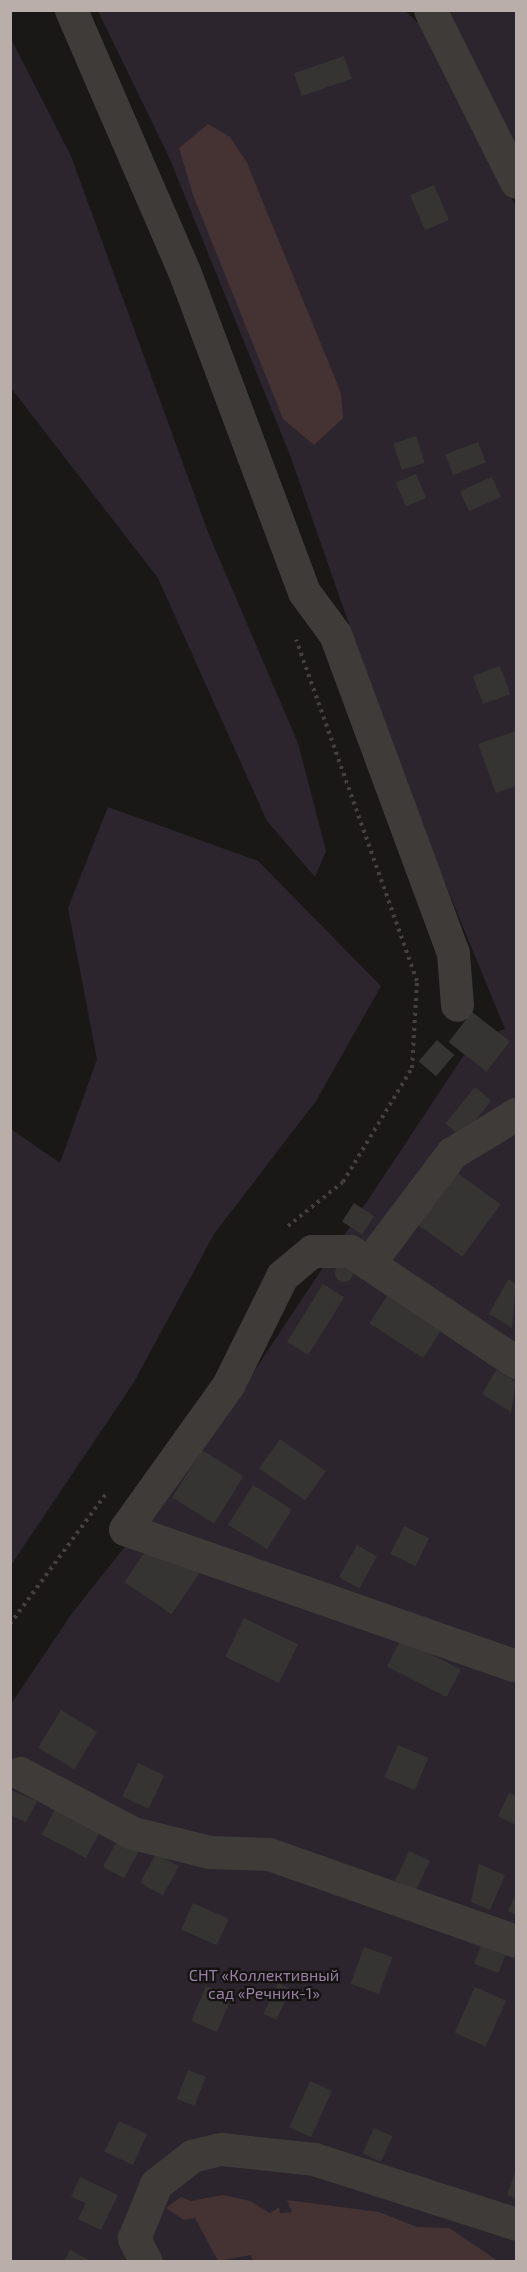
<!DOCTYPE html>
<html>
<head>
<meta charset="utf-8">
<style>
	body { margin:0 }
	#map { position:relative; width:527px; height:2272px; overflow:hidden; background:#191817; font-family:"Exo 2",sans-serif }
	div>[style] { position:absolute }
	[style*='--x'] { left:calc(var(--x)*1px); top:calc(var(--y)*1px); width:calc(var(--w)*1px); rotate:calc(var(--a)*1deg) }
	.green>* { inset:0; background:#2c252e }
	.water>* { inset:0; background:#443332 }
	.building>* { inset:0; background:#353432; transform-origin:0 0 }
	.round { border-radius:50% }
	.path>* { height:4px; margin-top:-2px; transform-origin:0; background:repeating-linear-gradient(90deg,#45403e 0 3px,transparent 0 7.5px) }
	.minor>* { height:33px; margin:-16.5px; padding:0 16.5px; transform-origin:16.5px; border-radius:16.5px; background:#3e3b38 }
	span { translate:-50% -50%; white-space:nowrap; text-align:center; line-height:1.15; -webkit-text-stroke:4.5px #141312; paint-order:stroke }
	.park-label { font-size:16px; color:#9980a3 }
	.frame { position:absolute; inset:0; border:12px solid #b9aea9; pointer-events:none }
</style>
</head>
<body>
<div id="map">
	<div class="green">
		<i style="clip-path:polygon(98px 11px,405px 11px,432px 35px,516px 207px,516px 2261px,11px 2262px,11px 1704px,73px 1612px,202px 1450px,474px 1040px,505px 1029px,408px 793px,290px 455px,169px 157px)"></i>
		<i style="clip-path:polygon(428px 11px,516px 11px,516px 168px)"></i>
		<i style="clip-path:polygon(11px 39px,71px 156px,209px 535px,298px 743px,326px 851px,315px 877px,267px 821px,158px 578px,11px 388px)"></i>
		<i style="clip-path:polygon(108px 807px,258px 861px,381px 986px,316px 1101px,214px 1234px,134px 1382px,11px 1565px,11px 1129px,60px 1163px,97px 1059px,68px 908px)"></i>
	</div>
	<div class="water">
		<i style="clip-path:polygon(208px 124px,230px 137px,247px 163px,341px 393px,343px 418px,314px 445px,283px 419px,193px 195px,179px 148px)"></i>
		<i style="clip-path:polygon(223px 2195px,250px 2201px,270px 2213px,279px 2207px,280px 2213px,292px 2212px,287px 2200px,379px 2212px,417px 2227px,449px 2228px,498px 2261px,253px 2262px,251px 2255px,218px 2261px,195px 2218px,184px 2220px,166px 2208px,181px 2197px,191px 2201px)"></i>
	</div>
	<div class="building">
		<i style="left:344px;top:56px;width:24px;height:53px;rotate:71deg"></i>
		<i style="left:434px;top:185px;width:38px;height:26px;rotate:67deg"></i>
		<i style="left:416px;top:436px;width:28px;height:24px;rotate:72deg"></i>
		<i style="left:478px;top:442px;width:22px;height:35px;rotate:69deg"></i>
		<i style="left:416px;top:474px;width:26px;height:22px;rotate:67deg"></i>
		<i style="left:492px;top:477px;width:22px;height:35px;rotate:66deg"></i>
		<i style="left:500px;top:666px;width:30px;height:29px;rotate:70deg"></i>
		<i style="clip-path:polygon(516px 731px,516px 786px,496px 793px,478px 744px)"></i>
		<i style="left:472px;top:1012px;width:48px;height:38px;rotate:38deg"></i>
		<i style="left:437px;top:1040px;width:23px;height:28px;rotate:41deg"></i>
		<i style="left:475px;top:1087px;width:21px;height:47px;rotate:39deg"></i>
		<i style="left:452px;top:1169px;width:60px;height:65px;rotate:36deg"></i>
		<i style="left:354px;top:1203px;width:24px;height:22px;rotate:33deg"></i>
		<i class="round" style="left:335px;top:1264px;width:18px;height:18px"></i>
		<i style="clip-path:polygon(508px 1279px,516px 1284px,512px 1328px,489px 1314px)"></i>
		<i style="left:323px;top:1284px;width:25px;height:68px;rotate:32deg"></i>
		<i style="left:389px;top:1293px;width:64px;height:36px;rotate:33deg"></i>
		<i style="clip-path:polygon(496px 1370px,516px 1382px,511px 1412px,482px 1394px)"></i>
		<i style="left:280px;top:1439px;width:56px;height:36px;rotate:35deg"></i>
		<i style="left:202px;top:1450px;width:49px;height:56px;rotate:32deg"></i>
		<i style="left:253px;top:1485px;width:46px;height:47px;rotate:32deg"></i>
		<i style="left:404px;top:1526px;width:28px;height:31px;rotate:26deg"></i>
		<i style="left:153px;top:1540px;width:57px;height:51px;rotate:34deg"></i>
		<i style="left:357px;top:1545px;width:23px;height:37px;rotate:29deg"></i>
		<i style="left:244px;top:1618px;width:60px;height:43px;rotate:26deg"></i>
		<i style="left:401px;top:1639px;width:67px;height:31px;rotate:27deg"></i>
		<i style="left:61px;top:1710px;width:42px;height:44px;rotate:31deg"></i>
		<i style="left:398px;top:1745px;width:33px;height:35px;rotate:23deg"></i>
		<i style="left:138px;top:1763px;width:29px;height:37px;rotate:25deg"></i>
		<i style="clip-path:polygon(10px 1790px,37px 1801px,26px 1822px,10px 1815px)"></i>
		<i style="clip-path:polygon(509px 1793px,516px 1796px,516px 1825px,498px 1816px)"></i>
		<i style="left:60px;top:1800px;width:50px;height:39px;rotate:28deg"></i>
		<i style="left:119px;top:1837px;width:24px;height:34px;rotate:28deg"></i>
		<i style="left:409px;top:1851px;width:23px;height:33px;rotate:25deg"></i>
		<i style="left:156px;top:1854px;width:26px;height:33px;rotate:29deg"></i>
		<i style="clip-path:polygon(479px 1864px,505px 1875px,490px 1910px,471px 1902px)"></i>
		<i style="clip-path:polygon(516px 1893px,516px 1915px,508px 1911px)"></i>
		<i style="left:193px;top:1903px;width:39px;height:29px;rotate:24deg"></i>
		<i style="left:481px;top:1946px;width:26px;height:19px;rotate:21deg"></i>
		<i style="left:364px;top:1947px;width:30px;height:39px;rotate:20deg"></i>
		<i style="left:278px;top:1983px;width:14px;height:34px;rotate:25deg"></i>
		<i style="left:206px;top:1986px;width:28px;height:38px;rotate:23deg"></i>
		<i style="left:475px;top:1987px;width:34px;height:50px;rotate:24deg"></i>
		<i style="left:188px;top:2070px;width:19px;height:31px;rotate:21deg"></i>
		<i style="left:310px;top:2081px;width:24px;height:51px;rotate:24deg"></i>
		<i style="left:119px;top:2121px;width:31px;height:34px;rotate:25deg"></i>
		<i style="left:374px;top:2128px;width:20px;height:28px;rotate:24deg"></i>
		<i style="clip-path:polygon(516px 2170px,516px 2198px,507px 2195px)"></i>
		<i style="clip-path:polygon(80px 2177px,118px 2195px,101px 2230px,78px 2219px,86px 2203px,71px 2197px)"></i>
		<i style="clip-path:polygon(70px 2250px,93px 2262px,64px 2262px)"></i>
	</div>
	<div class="path">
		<i style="--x:288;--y:1226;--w:70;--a:-38.7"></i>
		<i style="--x:343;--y:1182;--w:133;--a:-58.8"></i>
		<i style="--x:412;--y:1068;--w:87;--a:-86.7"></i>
		<i style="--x:417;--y:981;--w:362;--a:-109.5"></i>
		<i style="--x:10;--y:1624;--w:162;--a:-53.6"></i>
	</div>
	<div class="minor">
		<i style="--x:71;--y:10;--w:284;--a:66.6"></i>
		<i style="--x:184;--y:271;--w:343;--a:69.5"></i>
		<i style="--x:304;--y:592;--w:52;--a:53.6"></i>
		<i style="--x:335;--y:634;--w:340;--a:69.7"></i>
		<i style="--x:453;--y:953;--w:52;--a:85.6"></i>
		<i style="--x:430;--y:10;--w:192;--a:63.4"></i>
		<i style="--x:369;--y:1263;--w:138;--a:-53"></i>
		<i style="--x:452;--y:1153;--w:75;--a:-31.4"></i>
		<i style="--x:513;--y:1665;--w:411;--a:-160.7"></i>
		<i style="--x:125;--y:1529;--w:177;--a:-54.4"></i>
		<i style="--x:228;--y:1385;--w:122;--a:-63.6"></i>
		<i style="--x:282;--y:1276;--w:39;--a:-40"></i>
		<i style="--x:312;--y:1251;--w:38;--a:0"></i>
		<i style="--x:350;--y:1251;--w:200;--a:33.8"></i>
		<i style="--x:20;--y:1773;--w:128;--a:28"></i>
		<i style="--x:133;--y:1833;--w:78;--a:14"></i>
		<i style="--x:209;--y:1852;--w:60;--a:1.9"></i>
		<i style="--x:269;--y:1854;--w:262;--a:19.4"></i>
		<i style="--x:146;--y:2262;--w:27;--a:-117"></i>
		<i style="--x:134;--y:2238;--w:58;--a:-67.8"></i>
		<i style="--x:156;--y:2184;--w:46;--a:-37.9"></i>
		<i style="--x:192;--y:2156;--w:30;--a:-14"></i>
		<i style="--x:221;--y:2149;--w:94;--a:6.1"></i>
		<i style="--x:314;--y:2159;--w:212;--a:17.8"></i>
	</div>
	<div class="park-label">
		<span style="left:264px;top:1984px">СНТ «Коллективный<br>сад «Речник-1»</span>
	</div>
	<div class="frame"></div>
</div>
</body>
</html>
